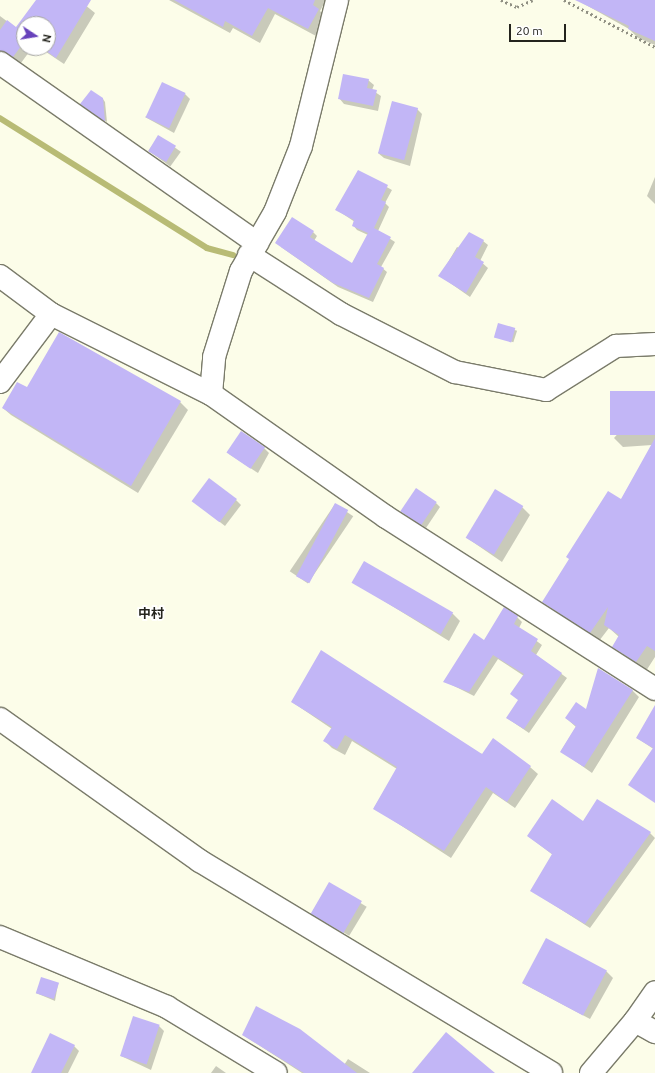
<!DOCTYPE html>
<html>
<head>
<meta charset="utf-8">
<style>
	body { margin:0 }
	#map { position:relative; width:655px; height:1073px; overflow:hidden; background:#fcfde9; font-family:Ubuntu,"Noto Sans JP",sans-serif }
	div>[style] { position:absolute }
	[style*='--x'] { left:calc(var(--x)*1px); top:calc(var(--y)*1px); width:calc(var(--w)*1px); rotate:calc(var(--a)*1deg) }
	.shadow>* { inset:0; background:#0003; transform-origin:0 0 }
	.stream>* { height:5.5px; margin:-2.75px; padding:0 2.75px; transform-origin:2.75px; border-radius:2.75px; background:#b8bb75 }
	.building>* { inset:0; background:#c2b6f6; transform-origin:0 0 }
	.path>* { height:2.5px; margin-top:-1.25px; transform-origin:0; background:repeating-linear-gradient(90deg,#909083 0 2px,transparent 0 5px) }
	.roads { filter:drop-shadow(1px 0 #7a7b6a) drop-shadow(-1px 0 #7a7b6a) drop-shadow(0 1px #7a7b6a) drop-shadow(0 -1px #7a7b6a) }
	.minor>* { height:22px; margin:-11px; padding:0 11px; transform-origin:11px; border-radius:11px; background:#fff }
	span { translate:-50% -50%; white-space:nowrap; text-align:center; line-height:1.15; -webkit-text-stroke:3.5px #fff; paint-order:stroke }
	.neighbourhood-label { font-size:13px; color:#24241d; font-weight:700 }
	.north { position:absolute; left:16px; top:16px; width:40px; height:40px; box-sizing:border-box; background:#fff; border:1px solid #a7a7a5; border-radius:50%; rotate:102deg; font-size:11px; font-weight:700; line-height:16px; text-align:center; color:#24241d }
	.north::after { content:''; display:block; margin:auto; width:14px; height:18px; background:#6742bb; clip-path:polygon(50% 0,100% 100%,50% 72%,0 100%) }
	.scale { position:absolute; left:509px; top:24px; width:57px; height:18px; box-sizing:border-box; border:2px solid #24241d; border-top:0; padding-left:5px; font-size:12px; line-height:14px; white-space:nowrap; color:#24241d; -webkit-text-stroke:3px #fff; paint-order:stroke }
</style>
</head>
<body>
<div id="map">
	<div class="shadow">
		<i style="clip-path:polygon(37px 0,79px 0,95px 13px,64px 64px,40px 48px,48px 48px,48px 24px,24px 24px,24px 48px,32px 48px,21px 63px,9px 57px,0 60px,0 16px,16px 28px)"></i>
		<i style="clip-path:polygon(169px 0,326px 0,320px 11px,326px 17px,316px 36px,275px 14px,260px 43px,233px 28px,230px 33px)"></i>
		<i style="clip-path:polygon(577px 0,655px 0,655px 45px,638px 38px,629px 29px)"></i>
		<i style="clip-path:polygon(368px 80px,374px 85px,372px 90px,381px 96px,378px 111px,344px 104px,339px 98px)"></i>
		<i style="clip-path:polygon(185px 94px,190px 99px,174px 133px,145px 117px)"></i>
		<i style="clip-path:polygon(103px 99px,105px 102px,107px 122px,83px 106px)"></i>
		<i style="clip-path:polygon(417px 109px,422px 114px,410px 166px,384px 158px,378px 153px)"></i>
		<i style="left:159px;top:136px;width:27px;height:18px;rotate:36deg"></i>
		<i style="clip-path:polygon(358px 171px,392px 190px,385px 203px,389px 207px,378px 231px,395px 242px,381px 267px,387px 272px,373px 302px,338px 287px,281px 247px,313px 232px,317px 236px,314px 241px,352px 264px,368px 235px,357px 230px,353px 225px,355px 222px,337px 210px)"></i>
		<i style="clip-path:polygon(655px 177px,655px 204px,647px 196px)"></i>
		<i style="clip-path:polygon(483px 241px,488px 245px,480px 261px,488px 268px,470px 297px,440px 276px,457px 247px,461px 249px)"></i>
		<i style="left:499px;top:325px;width:19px;height:12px;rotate:18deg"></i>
		<i style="clip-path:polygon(27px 389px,180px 402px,188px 410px,138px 493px,11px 415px,3px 408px)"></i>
		<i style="clip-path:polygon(655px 392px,655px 657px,646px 671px,613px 646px,619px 637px,609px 628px,599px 641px,543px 602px,621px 500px,652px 445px,623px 447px,614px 438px)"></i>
		<i style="clip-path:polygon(264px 448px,269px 453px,258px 473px,229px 454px)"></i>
		<i style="clip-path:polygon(236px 500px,241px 505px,225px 526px,193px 501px)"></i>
		<i style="clip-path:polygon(436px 503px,440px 507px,426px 528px,404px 513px)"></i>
		<i style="left:335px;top:504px;width:22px;height:81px;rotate:34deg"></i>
		<i style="clip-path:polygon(522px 507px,530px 515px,502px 562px,467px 538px)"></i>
		<i style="clip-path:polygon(353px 582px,453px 614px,460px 621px,449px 641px)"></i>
		<i style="clip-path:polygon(517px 617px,522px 622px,519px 628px,542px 645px,536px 655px,567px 678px,529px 733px,507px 718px,519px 700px,512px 694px,524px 676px,498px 659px,474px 696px,444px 681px,485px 641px)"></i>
		<i style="clip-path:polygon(632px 690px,639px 697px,592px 773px,561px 751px,576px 727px,566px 718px)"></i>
		<i style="clip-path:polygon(292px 702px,530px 767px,538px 774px,515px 808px,493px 793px,451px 858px,374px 808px,397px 769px,352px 741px,345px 755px,332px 748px,325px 741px,332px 729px)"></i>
		<i style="clip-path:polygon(655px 719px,655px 750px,637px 738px)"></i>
		<i style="clip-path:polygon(584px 822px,650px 833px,655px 838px,590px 928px,532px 891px,553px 855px,528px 836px)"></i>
		<i style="left:329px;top:884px;width:44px;height:34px;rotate:31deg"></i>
		<i style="clip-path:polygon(606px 971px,613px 978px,590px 1019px,522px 983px)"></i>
		<i style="clip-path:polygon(58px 984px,55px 1001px,36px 993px)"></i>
		<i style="clip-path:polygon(159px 1026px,164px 1031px,151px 1070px,121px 1056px)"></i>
		<i style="clip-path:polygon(243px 1035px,344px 1065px,348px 1059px,370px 1073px,302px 1073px)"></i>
		<i style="clip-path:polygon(74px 1046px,79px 1051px,68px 1073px,32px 1073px)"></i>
		<i style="clip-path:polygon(216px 1066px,226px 1073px,211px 1073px)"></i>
	</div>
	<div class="stream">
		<i style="--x:0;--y:118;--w:244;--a:32.1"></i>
		<i style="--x:207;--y:248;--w:27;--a:15"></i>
	</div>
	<div class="building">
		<i style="clip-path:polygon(36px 0,91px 0,56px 58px,42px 48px,48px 48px,48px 24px,24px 24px,24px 42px,13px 57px,0 51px,0 30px,7px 20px,16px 27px)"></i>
		<i style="clip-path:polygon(174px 0,315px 0,313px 5px,319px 9px,308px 29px,268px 8px,252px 36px,225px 21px,223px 27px)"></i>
		<i style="clip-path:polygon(575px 0,655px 0,655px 41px,628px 29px,629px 26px)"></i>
		<i style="clip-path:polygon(343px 74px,369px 79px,367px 88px,377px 90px,373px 106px,338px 99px)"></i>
		<i style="left:162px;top:82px;width:26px;height:39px;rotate:25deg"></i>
		<i style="clip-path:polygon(91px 90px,103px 98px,105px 122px,80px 104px)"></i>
		<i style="left:392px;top:101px;width:27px;height:54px;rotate:15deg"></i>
		<i style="left:158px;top:135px;width:21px;height:19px;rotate:31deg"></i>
		<i style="clip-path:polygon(358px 170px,388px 185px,381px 200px,386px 202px,374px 228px,391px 237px,377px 264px,384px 268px,369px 298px,333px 283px,275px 243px,292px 217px,314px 231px,310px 237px,352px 263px,368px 233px,352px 226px,354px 220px,335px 210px)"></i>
		<i style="clip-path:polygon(469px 232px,484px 240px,475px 257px,484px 262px,466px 293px,438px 276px)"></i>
		<i style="left:498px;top:323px;width:18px;height:15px;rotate:16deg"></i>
		<i style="clip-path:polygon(59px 332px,181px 401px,131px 486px,2px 408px,17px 382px,27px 387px)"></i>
		<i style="left:655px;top:391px;width:44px;height:45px;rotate:90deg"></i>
		<i style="left:241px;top:431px;width:29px;height:26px;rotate:34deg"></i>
		<i style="clip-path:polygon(655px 438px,655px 651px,647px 646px,636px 662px,612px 647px,619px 635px,604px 625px,608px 607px,590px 633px,542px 602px,569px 559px,566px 557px,608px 491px,621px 499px)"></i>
		<i style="left:209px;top:478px;width:35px;height:29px;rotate:37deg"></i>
		<i style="left:416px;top:488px;width:25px;height:28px;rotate:34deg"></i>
		<i style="left:495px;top:489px;width:33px;height:57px;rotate:31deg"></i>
		<i style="left:335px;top:503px;width:15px;height:83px;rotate:28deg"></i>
		<i style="left:364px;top:561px;width:103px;height:25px;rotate:30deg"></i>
		<i style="clip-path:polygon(504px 607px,518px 616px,514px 624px,538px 639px,531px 651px,562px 673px,524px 729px,506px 718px,518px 700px,510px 694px,524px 674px,493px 655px,469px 692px,443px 682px,474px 633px,484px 640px)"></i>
		<i style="clip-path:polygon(321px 650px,482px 754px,493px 738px,531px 766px,507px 802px,486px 787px,444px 851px,373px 809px,397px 767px,345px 735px,337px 749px,323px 741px,332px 727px,291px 702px)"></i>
		<i style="clip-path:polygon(598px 668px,633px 690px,584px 767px,560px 752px,576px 726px,565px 718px,576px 702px,586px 709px)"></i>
		<i style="clip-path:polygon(655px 705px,655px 803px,628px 785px,653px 748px,636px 738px)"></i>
		<i style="clip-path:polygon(552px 799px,583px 821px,597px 799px,651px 832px,585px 924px,530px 891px,552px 854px,527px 836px)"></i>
		<i style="left:329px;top:882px;width:38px;height:37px;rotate:30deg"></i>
		<i style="left:546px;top:938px;width:69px;height:51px;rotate:28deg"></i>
		<i style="left:41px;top:977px;width:19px;height:17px;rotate:18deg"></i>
		<i style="clip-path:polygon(256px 1006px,300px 1029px,357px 1073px,304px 1073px,242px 1035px)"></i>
		<i style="left:133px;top:1016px;width:28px;height:42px;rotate:18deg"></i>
		<i style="clip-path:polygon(446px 1032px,495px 1073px,412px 1073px)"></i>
		<i style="clip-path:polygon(50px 1033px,75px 1045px,61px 1073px,31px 1073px)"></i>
	</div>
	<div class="path">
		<i style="--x:501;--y:0;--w:17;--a:24"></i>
		<i style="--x:517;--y:7;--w:17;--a:-24"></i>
		<i style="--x:564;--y:0;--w:102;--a:27.3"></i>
	</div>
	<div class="roads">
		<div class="minor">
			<i style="--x:0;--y:63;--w:314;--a:35"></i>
			<i style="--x:249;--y:255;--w:109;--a:32.7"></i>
			<i style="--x:341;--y:314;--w:128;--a:27"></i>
			<i style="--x:455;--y:372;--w:93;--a:11.2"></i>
			<i style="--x:546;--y:390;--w:83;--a:-32.2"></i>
			<i style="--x:616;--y:346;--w:39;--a:-3"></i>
			<i style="--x:0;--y:276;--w:64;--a:36.7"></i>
			<i style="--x:51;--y:314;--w:179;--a:26.6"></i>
			<i style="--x:211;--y:394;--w:214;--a:35.1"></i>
			<i style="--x:386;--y:517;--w:319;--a:32.6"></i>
			<i style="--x:0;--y:382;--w:85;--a:-53.1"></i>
			<i style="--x:211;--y:394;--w:37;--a:-85"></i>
			<i style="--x:214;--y:357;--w:90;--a:-72.6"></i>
			<i style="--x:241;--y:271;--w:68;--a:-60"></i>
			<i style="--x:275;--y:212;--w:71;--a:-68.5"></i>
			<i style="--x:301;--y:146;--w:150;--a:-76.1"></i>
			<i style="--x:0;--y:719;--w:245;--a:35.4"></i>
			<i style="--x:200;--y:861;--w:410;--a:31.1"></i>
			<i style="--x:0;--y:937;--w:181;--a:22.7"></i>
			<i style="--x:167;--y:1007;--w:127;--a:31.2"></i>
			<i style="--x:635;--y:1021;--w:23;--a:29"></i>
			<i style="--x:591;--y:1073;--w:68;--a:-49.8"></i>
			<i style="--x:635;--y:1021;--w:35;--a:-55"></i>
		</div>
	</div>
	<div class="neighbourhood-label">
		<span style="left:151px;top:613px">中村</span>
	</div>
	<div class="north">N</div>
	<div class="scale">20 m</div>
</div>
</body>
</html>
